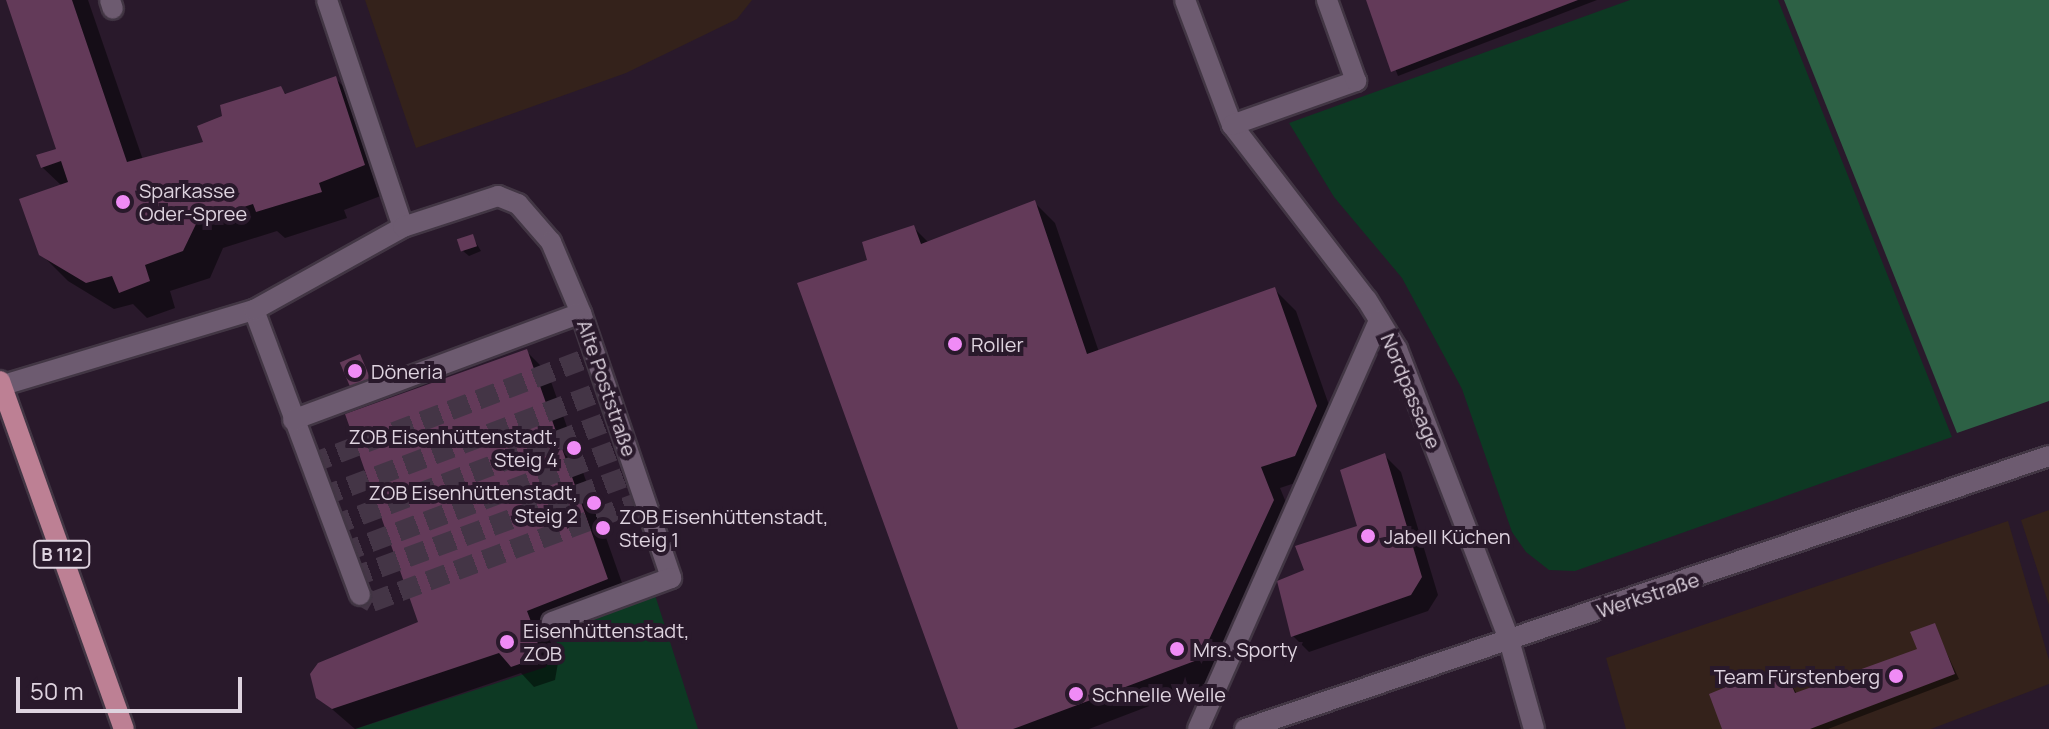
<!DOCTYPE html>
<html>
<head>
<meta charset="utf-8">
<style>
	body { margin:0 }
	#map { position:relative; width:2049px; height:729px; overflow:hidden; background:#29192b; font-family:Manrope,sans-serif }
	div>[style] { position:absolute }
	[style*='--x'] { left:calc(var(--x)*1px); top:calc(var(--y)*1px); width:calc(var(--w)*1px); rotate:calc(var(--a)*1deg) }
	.commercial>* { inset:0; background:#34221b }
	.green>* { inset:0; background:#0d3923 }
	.forest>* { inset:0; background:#2d6145 }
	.shadow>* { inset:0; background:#0007 }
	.building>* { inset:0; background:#633a59; transform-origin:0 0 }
	.minor-tunnel>* { height:20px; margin-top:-10px; transform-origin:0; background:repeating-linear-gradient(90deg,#443546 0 20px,transparent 0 30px) }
	.roads { filter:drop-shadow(2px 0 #423644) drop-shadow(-2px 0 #423644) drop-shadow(0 2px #423644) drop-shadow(0 -2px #423644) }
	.minor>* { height:20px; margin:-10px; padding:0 10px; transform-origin:10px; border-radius:10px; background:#6d5b70 }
	.major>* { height:20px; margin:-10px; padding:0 10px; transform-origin:10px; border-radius:10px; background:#bd8094 }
	.dots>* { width:22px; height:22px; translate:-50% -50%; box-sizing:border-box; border:4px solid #29192b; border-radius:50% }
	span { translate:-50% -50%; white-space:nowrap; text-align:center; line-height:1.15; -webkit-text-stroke:8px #29192b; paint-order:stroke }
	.shield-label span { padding:2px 6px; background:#29192b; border:2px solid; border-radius:6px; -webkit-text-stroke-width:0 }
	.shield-label { font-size:18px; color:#ded3df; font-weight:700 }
	.poi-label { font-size:20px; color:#ded3df }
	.left { translate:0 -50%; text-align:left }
	.right { translate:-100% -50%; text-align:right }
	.street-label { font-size:20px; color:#ded3df }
	.scale { position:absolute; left:16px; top:677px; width:226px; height:36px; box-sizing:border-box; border:4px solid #ded3df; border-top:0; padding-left:10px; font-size:24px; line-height:28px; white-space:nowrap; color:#ded3df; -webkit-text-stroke:6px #29192b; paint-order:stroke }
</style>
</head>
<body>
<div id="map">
	<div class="commercial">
		<i style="clip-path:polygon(365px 0,752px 0,737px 19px,626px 73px,416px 148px)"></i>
		<i style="clip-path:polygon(2049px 510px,2049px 605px,2021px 520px)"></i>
		<i style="clip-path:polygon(2008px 521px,2049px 660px,2049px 684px,1931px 729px,1626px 729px,1606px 658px)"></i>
	</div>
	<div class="green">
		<i style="clip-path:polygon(1630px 0,1778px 0,1952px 437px,1575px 571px,1549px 570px,1526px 552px,1512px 532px,1462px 389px,1402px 278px,1334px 197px,1289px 123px)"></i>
		<i style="clip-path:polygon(655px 595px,698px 729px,355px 729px,546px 667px,563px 628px)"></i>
	</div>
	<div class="forest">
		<i style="clip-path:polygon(1784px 0,2049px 0,2049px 401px,1957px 433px)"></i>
	</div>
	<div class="shadow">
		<i style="clip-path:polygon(8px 0,88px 0,143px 160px,205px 143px,280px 88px,287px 95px,335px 78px,362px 105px,391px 192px,344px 210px,347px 218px,285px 238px,277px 231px,223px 248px,210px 278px,170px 291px,175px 308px,147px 318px,133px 304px,114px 309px,68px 281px,41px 254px,62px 186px,42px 167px,59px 150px)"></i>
		<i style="clip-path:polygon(1368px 0,1597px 0,1398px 76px)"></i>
		<i style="clip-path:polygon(1034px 202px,1055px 223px,1099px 352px,1275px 290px,1296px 311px,1337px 428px,1316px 476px,1280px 488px,1294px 522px,1220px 679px,1089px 729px,961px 729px,869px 261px,913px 227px,929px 243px)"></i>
		<i style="clip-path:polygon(472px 236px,481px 251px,469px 256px,463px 251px)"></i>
		<i style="clip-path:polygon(527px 352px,548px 373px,628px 600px,547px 632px,558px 663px,555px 680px,534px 687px,521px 673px,355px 729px,318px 697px,421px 623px)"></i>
		<i style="clip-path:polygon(359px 356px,375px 386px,358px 393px)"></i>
		<i style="clip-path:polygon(1385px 456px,1401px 472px,1438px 595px,1428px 611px,1309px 652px,1293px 636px,1306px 571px,1359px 527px)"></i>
		<i style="clip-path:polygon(1934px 626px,1959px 679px,1828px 729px,1724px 729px,1755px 678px,1763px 689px,1788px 679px,1797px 694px,1919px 650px)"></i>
	</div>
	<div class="building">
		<i style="clip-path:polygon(6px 0,72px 0,127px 162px,203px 142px,197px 126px,222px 116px,220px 105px,281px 86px,285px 94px,336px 76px,365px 165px,319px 183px,322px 192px,256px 212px,253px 204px,197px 222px,183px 251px,145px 265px,150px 281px,119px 293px,112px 276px,86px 283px,39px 255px,19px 199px,68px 182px,61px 161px,41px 168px,36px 155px,56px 149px)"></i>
		<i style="clip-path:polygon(1366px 0,1578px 0,1391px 72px)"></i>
		<i style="clip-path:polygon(1035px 200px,1087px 354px,1275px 287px,1317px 406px,1295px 456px,1261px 467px,1274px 500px,1200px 659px,1013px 729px,958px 729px,797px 283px,867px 260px,862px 242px,914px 225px,921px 244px)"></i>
		<i style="left:473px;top:234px;width:13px;height:17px;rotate:72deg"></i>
		<i style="clip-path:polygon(527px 349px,608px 579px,527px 611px,538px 640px,534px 659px,511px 667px,499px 653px,332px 709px,316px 698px,310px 674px,318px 663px,418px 622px,345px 414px)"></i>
		<i style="left:360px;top:354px;width:28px;height:22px;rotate:67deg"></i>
		<i style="clip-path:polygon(1385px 453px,1422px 577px,1411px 595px,1291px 637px,1277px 581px,1304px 570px,1295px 546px,1357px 526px,1340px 470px)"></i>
		<i style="clip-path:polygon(1935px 623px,1955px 674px,1810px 729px,1722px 729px,1709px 694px,1755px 675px,1761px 687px,1788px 677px,1795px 693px,1917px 649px,1910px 632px)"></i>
	</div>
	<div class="minor-tunnel">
		<i style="--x:310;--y:464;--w:306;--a:-20.9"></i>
		<i style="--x:321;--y:497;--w:307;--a:-20.6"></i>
		<i style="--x:332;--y:526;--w:306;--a:-20.7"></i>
		<i style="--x:342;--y:553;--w:304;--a:-20.6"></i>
		<i style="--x:351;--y:578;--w:304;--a:-20.2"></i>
		<i style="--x:360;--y:595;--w:14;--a:30"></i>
		<i style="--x:372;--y:602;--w:291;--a:-20.5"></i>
	</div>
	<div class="roads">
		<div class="minor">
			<i style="--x:110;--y:0;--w:9;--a:72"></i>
			<i style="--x:327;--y:0;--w:239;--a:71.5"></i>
			<i style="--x:1185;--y:0;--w:134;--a:69.4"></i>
			<i style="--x:1232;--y:125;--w:221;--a:52.4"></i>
			<i style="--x:1367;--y:300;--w:57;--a:58.5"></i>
			<i style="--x:1397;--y:349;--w:312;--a:68.9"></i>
			<i style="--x:1509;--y:640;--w:92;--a:74.3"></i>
			<i style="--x:1232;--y:125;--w:132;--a:-19.5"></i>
			<i style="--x:1356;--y:81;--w:86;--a:-109.7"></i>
			<i style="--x:254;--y:310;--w:304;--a:69.6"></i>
			<i style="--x:0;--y:386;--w:265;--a:-16.7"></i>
			<i style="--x:254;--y:310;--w:171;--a:-29.1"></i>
			<i style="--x:403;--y:227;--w:100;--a:-18.1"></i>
			<i style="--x:498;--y:196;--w:22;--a:22"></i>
			<i style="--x:518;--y:204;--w:50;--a:49"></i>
			<i style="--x:551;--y:242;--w:77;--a:67.1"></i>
			<i style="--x:581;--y:313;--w:280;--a:71.2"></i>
			<i style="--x:671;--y:578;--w:127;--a:159.7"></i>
			<i style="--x:293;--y:420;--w:307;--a:-20.4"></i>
			<i style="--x:1198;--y:729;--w:447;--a:-66.1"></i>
			<i style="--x:1245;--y:729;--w:849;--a:-18.76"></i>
		</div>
		<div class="major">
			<i style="--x:0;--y:381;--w:369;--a:70.4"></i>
		</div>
	</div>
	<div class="dots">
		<i style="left:123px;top:202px;background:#f08bf6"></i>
		<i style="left:955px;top:344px;background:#f08bf6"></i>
		<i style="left:355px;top:371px;background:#f08bf6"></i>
		<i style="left:574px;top:448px;background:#f08bf6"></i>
		<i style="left:594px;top:503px;background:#f08bf6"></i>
		<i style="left:603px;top:528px;background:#f08bf6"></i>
		<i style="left:1368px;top:536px;background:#f08bf6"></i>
		<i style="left:507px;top:642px;background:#f08bf6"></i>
		<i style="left:1177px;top:649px;background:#f08bf6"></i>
		<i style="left:1896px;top:676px;background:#f08bf6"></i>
		<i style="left:1076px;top:694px;background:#f08bf6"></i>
	</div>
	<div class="shield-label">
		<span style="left:62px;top:554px">B 112</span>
	</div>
	<div class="poi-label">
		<span class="left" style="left:139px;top:202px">Sparkasse<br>Oder-Spree</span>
		<span class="left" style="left:971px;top:344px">Roller</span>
		<span class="left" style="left:371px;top:371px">Döneria</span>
		<span class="right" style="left:558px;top:448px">ZOB Eisenhüttenstadt,<br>Steig 4</span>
		<span class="right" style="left:578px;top:504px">ZOB Eisenhüttenstadt,<br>Steig 2</span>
		<span class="left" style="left:619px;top:528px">ZOB Eisenhüttenstadt,<br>Steig 1</span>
		<span class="left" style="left:1384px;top:536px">Jabell Küchen</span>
		<span class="left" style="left:523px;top:642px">Eisenhüttenstadt,<br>ZOB</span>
		<span class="left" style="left:1193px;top:649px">Mrs. Sporty</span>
		<span class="right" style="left:1880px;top:676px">Team Fürstenberg</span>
		<span class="left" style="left:1092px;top:694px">Schnelle Welle</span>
	</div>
	<div class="street-label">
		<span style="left:607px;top:388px;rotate:71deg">Alte Poststraße</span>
		<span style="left:1411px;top:391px;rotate:67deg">Nordpassage</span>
		<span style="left:1648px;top:595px;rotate:-18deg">Werkstraße</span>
	</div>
	<div class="scale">50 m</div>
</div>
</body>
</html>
